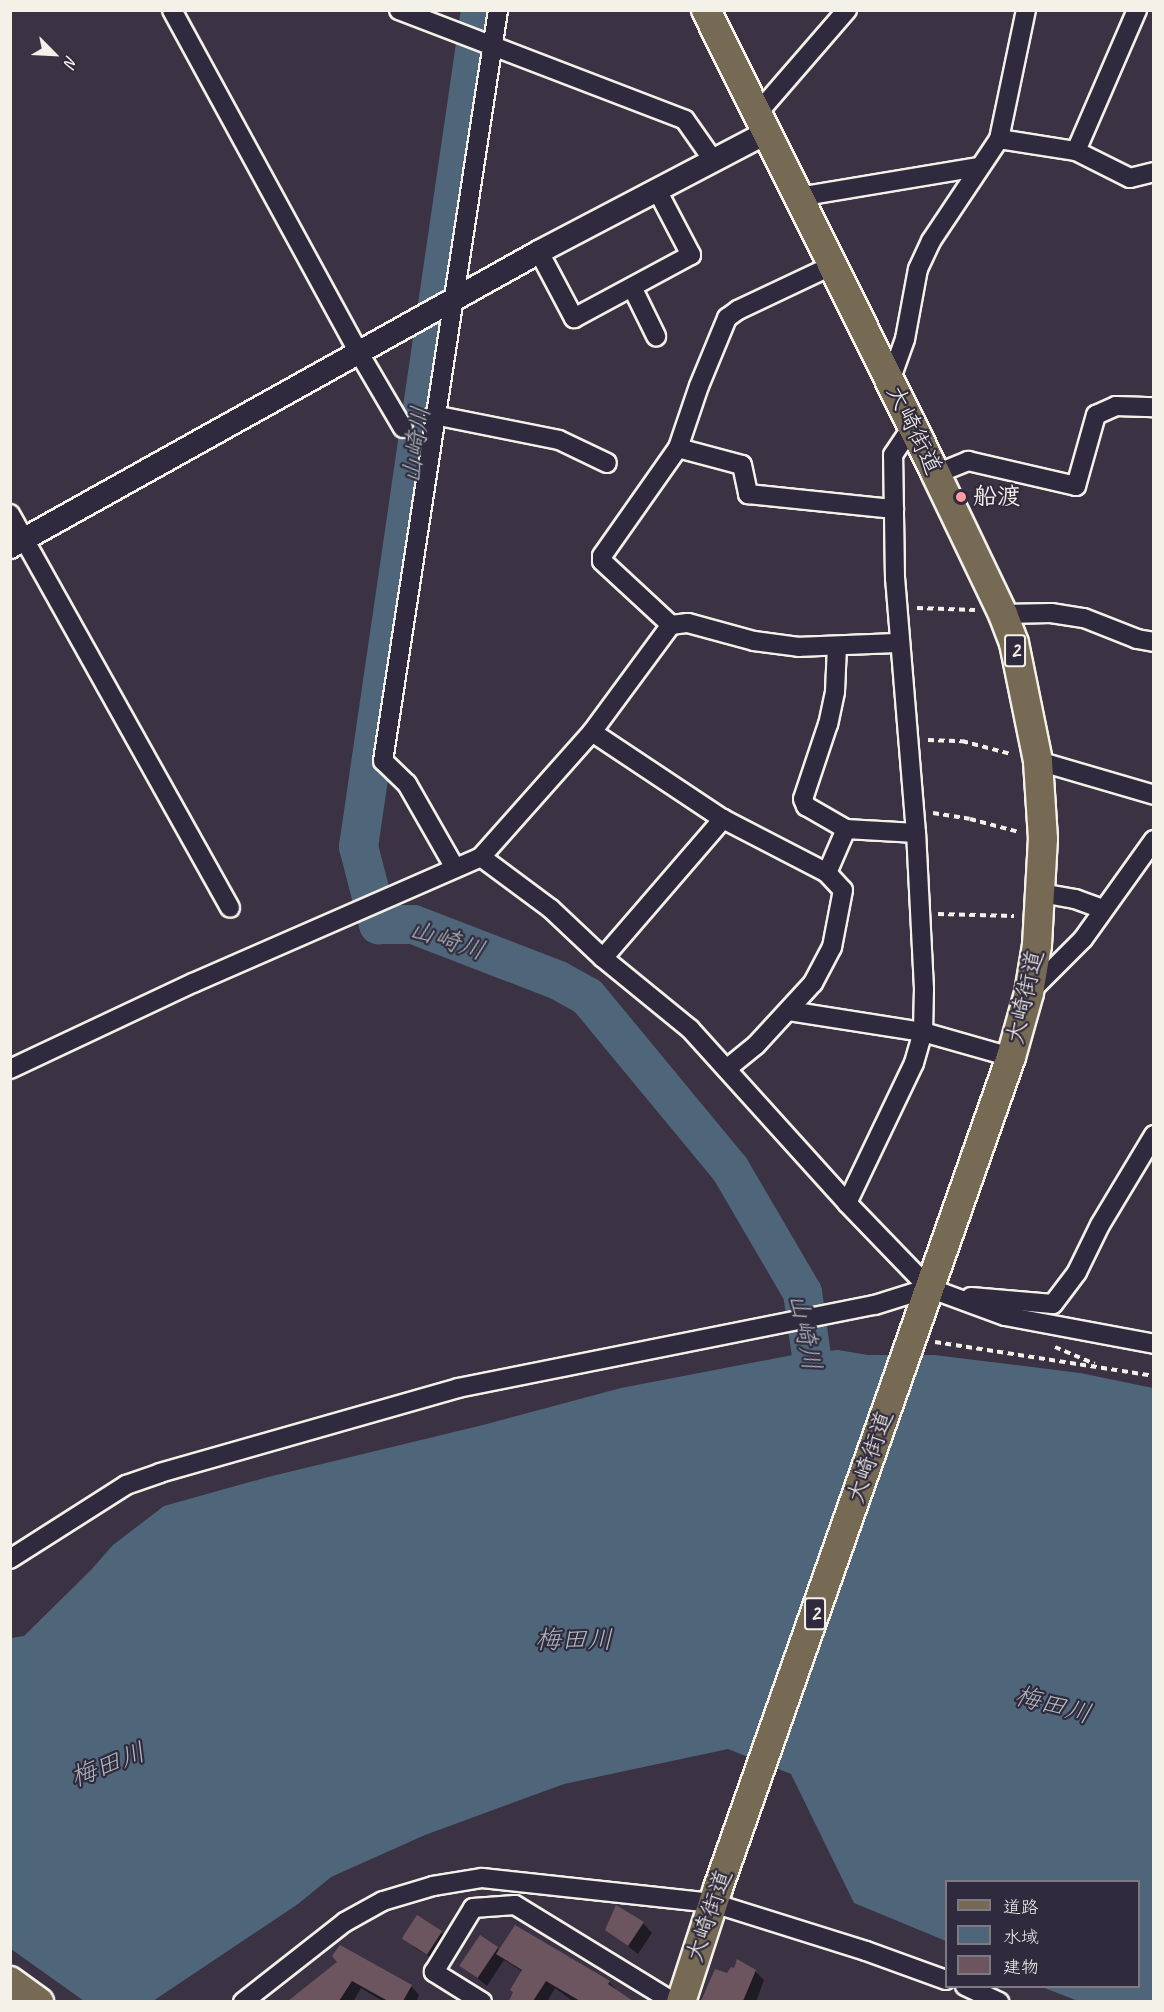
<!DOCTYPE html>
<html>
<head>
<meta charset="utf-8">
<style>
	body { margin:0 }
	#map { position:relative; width:1164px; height:2012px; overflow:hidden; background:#3b3344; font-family:Caveat,"Klee One",sans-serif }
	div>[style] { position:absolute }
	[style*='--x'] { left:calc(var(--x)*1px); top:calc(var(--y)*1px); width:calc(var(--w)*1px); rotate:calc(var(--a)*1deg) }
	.water>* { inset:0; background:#4f667a }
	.pier>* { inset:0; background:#3b3344 }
	.shadow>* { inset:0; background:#0007 }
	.river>* { height:39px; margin:-19.5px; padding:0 19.5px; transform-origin:19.5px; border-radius:19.5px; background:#4f667a }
	.building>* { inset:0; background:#6d5560; transform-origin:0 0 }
	.path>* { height:4px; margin-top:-2px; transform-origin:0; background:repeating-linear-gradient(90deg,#f4f1e8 0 6px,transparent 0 10.5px) }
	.roads { filter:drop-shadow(2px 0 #f4f1e8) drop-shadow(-2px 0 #f4f1e8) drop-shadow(0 2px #f4f1e8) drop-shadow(0 -2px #f4f1e8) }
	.minor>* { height:18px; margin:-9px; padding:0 9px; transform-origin:9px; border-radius:9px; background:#2f2a3d }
	.tertiary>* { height:22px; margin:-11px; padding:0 11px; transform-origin:11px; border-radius:11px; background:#2f2a3d }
	.primary>* { height:28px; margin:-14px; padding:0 14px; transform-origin:14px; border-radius:14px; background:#766a54 }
	.trunk>* { height:28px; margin:-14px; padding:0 14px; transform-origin:14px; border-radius:14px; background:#766a54 }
	.dots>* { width:16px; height:16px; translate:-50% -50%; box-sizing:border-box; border:3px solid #2f2a3d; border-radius:50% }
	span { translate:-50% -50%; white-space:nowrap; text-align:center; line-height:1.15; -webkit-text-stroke:4.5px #2f2a3d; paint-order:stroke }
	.shield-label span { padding:2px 4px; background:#2f2a3d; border:2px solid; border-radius:4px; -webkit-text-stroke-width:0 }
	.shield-label { font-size:22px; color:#f4f1e8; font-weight:700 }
	.street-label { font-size:24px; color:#f4f1e8 }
	.poi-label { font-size:24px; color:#f4f1e8; font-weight:700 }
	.left { translate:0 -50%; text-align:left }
	.water-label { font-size:26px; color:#b2b9bc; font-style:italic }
	.frame { position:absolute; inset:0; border:12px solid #f4f1e8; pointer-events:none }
	.legend { position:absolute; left:945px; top:1880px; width:195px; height:108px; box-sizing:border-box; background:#2f2a3d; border:2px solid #7e7a81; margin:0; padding:8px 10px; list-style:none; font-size:18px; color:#f4f1e8 }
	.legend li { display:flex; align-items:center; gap:12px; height:30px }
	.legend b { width:30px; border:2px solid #7e7a81 }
	.north { position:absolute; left:24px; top:24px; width:60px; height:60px; -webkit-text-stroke:4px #2f2a3d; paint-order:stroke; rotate:114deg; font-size:16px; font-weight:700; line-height:24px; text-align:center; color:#f4f1e8 }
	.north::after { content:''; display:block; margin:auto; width:21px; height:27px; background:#f4f1e8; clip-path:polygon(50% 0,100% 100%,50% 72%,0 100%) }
</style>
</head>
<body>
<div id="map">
	<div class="water">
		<i style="clip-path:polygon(838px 1350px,868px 1355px,934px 1355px,1080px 1373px,1153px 1388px,1153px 2001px,1078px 2001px,1042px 1987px,1138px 1986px,1138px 1882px,946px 1882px,946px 1941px,854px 1903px,791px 1774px,728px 1749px,564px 1784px,425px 1835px,331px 1877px,298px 1904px,153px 2001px,11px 2002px,11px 1638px,24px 1636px,91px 1570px,113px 1545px,164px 1506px,268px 1477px,483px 1425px,621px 1388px,798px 1354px)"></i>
	</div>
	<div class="pier">
		<i style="clip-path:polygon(11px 1949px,84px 2001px,11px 2002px)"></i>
	</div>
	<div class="shadow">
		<i style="clip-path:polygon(643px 1923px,652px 1933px,638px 1954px,607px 1930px)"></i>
		<i style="clip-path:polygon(441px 1932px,450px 1941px,438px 1962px,415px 1948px,405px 1938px)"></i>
		<i style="clip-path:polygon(497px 1948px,500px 1951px,609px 1982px,628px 2002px,574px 2002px,555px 1988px,547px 2002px,513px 2002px,511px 2000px,523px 1972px,504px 1960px,487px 1986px,462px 1966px)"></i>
		<i style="clip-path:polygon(339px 1962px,411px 1986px,419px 1995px,416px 2002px,384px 2002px,361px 1988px,353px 2002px,290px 2002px)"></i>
		<i style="clip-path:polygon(755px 1971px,764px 1980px,756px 2002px,704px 2002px,706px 1995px,728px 1975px)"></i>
	</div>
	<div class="river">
		<i style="--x:480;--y:10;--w:845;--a:98.3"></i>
		<i style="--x:358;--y:846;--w:81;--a:75.6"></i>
		<i style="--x:378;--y:924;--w:35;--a:0"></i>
		<i style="--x:413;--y:924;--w:155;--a:21.1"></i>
		<i style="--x:558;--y:980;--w:33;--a:29"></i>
		<i style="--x:587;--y:996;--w:224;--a:50.4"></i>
		<i style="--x:730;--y:1169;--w:143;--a:59.7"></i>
		<i style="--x:802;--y:1292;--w:113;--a:81.9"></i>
	</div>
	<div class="building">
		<i style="clip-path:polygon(616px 1905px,644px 1922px,628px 1946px,605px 1930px)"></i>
		<i style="left:417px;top:1915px;width:30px;height:28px;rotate:33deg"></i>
		<i style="clip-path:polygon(515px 1925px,610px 1981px,608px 1984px,633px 2001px,580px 2001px,546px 1981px,533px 2001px,509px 2001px,513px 1992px,510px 1990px,522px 1970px,496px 1954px)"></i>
		<i style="left:480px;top:1935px;width:22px;height:37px;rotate:34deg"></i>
		<i style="clip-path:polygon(340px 1945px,412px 1985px,403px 2001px,388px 2001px,352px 1981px,339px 2001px,288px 2001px,337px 1962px,332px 1956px)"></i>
		<i style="clip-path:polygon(737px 1959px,756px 1970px,743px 2001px,701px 2001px,715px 1969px,727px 1973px,731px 1967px,734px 1968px)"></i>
	</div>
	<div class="path">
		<i style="--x:917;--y:608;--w:58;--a:2"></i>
		<i style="--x:928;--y:740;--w:34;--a:2"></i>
		<i style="--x:962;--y:741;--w:51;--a:14.9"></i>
		<i style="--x:933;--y:813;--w:37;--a:9"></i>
		<i style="--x:970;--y:819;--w:51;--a:14.9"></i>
		<i style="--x:938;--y:914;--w:76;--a:1.5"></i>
		<i style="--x:935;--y:1342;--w:222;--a:8.8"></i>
		<i style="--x:1055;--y:1347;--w:43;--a:23"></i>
	</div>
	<div class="roads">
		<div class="minor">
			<i style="--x:172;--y:10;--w:391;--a:61.4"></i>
			<i style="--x:359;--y:353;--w:87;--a:59.6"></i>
			<i style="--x:399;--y:10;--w:306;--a:21"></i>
			<i style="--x:685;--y:120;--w:49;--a:55"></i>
			<i style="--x:756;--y:115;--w:139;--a:-49.1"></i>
			<i style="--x:999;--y:139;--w:78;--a:8.9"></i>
			<i style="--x:1076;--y:151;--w:60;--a:26.6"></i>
			<i style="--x:1130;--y:178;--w:25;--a:-14"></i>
			<i style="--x:1076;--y:151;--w:154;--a:-66.6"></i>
			<i style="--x:799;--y:197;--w:181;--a:-9.5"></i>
			<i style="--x:539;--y:252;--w:75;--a:62.1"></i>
			<i style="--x:574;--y:318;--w:133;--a:-28.3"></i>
			<i style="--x:691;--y:255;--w:73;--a:-117.6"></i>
			<i style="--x:632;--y:287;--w:55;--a:63.9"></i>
			<i style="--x:890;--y:381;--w:45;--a:-70.3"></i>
			<i style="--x:905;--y:339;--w:71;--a:-79.5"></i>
			<i style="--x:918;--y:269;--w:31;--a:-65"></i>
			<i style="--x:931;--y:241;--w:123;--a:-56.3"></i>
			<i style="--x:999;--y:139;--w:132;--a:-78.2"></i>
			<i style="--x:434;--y:415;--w:127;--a:11.3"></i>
			<i style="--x:559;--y:440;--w:53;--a:25.6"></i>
			<i style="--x:678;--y:448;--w:66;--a:14.9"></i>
			<i style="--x:742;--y:465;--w:30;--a:78"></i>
			<i style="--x:748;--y:494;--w:147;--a:5.9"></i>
			<i style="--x:936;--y:474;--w:35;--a:-22"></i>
			<i style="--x:968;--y:461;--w:111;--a:13"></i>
			<i style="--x:1076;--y:486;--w:74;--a:-74.3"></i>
			<i style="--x:1096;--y:415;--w:22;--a:-24"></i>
			<i style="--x:1116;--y:406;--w:38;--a:2"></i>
			<i style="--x:10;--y:514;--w:451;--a:60.8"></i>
			<i style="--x:1003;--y:614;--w:48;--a:-1.2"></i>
			<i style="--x:1051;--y:613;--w:33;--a:9"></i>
			<i style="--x:1084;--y:618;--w:57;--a:21.6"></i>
			<i style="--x:1137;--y:639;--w:17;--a:10"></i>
			<i style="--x:671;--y:625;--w:94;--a:-137.2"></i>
			<i style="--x:602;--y:561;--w:5;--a:-90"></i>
			<i style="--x:602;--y:556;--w:132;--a:-54.9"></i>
			<i style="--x:678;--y:448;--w:65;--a:-71.3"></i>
			<i style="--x:699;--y:386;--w:74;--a:-67.6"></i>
			<i style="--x:727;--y:318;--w:14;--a:-36"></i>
			<i style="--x:738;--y:310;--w:105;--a:-25.3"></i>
			<i style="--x:837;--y:646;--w:46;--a:92.5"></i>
			<i style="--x:835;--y:692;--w:33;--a:102"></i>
			<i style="--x:828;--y:724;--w:79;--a:108.4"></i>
			<i style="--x:803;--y:799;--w:8;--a:67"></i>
			<i style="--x:806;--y:806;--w:46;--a:29.9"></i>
			<i style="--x:846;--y:829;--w:70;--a:3.3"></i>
			<i style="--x:592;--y:732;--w:157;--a:33.6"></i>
			<i style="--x:723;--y:819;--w:117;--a:27.4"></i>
			<i style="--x:827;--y:873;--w:23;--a:47"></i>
			<i style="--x:843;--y:890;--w:58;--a:100.9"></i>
			<i style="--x:832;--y:947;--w:41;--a:117.8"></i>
			<i style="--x:813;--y:983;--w:84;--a:132.6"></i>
			<i style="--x:756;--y:1045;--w:38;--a:141"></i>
			<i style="--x:1038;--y:761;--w:121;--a:16.3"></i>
			<i style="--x:481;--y:857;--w:167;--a:-48.4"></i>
			<i style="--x:592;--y:732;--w:133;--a:-53.6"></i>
			<i style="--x:671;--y:625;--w:17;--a:-7"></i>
			<i style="--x:688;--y:623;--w:68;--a:15.3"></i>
			<i style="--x:754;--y:641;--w:45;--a:7.6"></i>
			<i style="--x:799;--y:647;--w:101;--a:-2.3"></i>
			<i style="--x:455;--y:868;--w:97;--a:-119.7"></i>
			<i style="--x:407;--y:784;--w:33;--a:-136"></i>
			<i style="--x:383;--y:761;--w:760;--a:-81.29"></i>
			<i style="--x:827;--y:873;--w:48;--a:-66.6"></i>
			<i style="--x:1041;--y:893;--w:35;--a:10"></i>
			<i style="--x:1075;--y:899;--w:30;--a:20"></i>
			<i style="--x:603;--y:958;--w:184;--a:-49.2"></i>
			<i style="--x:1029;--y:993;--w:76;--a:-45"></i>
			<i style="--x:1083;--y:939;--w:122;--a:-54.4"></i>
			<i style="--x:789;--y:1011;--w:136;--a:8.9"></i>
			<i style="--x:923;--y:1032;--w:91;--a:15.9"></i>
			<i style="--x:10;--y:1069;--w:202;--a:-25.2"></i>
			<i style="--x:193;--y:983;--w:314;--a:-23.6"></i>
			<i style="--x:481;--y:857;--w:87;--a:36.6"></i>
			<i style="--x:551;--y:909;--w:71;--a:43.3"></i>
			<i style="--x:603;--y:958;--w:112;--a:39.2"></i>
			<i style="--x:690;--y:1029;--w:234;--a:47.9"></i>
			<i style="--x:847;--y:1203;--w:118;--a:46"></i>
			<i style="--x:929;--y:1288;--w:81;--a:20.2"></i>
			<i style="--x:1005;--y:1316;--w:152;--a:10.6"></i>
			<i style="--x:847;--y:1203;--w:155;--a:-64.4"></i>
			<i style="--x:914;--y:1063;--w:32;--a:-74"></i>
			<i style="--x:923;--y:1032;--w:43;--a:-88.7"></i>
			<i style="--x:924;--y:989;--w:156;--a:-92.9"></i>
			<i style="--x:916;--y:833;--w:256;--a:-94.7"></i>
			<i style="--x:895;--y:578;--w:123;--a:-90.9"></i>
			<i style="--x:893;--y:455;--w:34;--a:-56"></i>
			<i style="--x:971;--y:1297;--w:82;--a:4.9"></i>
			<i style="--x:1053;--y:1304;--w:40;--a:-53"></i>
			<i style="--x:1077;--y:1272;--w:52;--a:-63.9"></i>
			<i style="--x:1100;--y:1225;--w:105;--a:-59"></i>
			<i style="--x:10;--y:1559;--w:138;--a:-32.5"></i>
			<i style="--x:126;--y:1485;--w:36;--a:-19"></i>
			<i style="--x:160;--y:1473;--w:310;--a:-15.9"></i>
			<i style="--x:458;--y:1388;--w:425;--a:-11.3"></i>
			<i style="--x:875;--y:1305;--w:57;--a:-17.5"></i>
			<i style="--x:965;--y:1986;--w:38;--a:25"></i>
			<i style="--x:243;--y:2002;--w:130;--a:-38.1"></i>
			<i style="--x:345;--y:1922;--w:43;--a:-28.9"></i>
			<i style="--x:383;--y:1901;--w:52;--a:-16.7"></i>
			<i style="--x:433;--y:1886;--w:50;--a:-9.3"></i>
			<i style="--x:482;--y:1878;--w:232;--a:6.2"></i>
			<i style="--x:713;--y:1903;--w:160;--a:17.4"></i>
			<i style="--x:866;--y:1951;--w:85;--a:19.9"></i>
			<i style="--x:482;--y:2002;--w:57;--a:-148"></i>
			<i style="--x:434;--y:1972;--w:75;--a:-58.6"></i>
			<i style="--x:473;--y:1908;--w:42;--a:-4.1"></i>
			<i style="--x:515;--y:1905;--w:185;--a:31.5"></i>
		</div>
		<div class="tertiary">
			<i style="--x:10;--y:547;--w:606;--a:-29.15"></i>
			<i style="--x:539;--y:252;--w:256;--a:-27.7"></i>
		</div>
		<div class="primary">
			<i style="--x:681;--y:2002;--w:120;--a:-72"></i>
			<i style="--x:718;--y:1888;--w:881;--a:-70.58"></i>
			<i style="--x:1011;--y:1057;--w:66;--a:-74.3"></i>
			<i style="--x:1029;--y:993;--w:49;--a:-80.5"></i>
			<i style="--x:1037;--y:945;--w:106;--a:-86.8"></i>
			<i style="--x:1043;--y:839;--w:78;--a:-93.7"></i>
			<i style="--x:1038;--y:761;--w:120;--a:-101.5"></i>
			<i style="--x:1014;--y:643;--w:31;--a:-111"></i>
			<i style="--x:1003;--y:614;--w:155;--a:-115.6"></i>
			<i style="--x:936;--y:474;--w:518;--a:-116.37"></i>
		</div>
		<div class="trunk">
			<i style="--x:10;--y:1981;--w:36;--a:36"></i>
		</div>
	</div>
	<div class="dots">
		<i style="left:961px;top:497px;background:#ff9aa2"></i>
	</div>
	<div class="shield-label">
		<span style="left:1015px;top:651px">2</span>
		<span style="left:815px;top:1614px">2</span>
	</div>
	<div class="street-label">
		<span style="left:914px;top:430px;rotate:64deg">大崎街道</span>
		<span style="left:1025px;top:997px;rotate:-77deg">大崎街道</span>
		<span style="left:870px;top:1457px;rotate:-71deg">大崎街道</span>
		<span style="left:709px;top:1916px;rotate:-71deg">大崎街道</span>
	</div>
	<div class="poi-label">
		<span class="left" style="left:973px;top:497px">船渡</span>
	</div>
	<div class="water-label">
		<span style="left:416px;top:445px;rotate:-82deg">山崎川</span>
		<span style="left:447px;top:940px;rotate:18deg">山崎川</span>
		<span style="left:805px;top:1332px;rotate:79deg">山崎川</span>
		<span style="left:574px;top:1640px">梅田川</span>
		<span style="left:1053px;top:1705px;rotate:15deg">梅田川</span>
		<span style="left:108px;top:1765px;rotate:-21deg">梅田川</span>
	</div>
	<div class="frame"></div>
	<ul class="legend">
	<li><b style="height:8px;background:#766a54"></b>道路</li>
	<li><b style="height:16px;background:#4f667a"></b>水域</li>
	<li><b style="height:16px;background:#6d5560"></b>建物</li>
	</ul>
	<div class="north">N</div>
</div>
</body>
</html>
